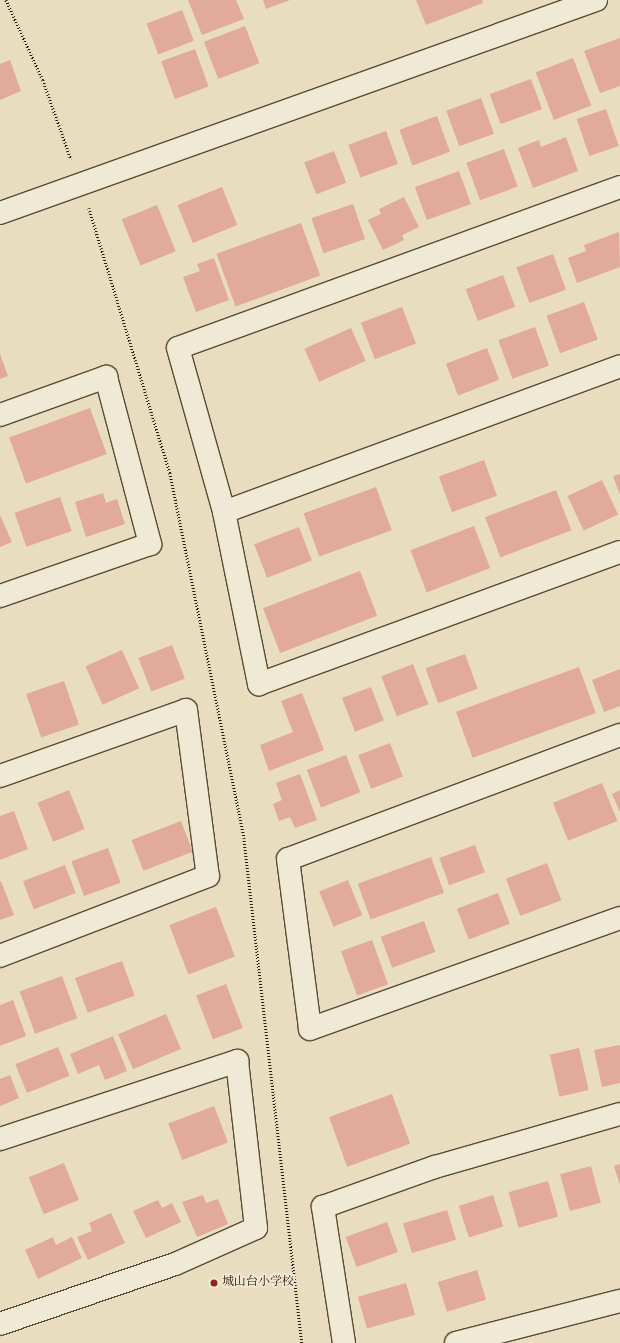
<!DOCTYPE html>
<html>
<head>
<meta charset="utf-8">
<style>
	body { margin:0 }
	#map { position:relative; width:620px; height:1343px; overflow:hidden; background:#e8ddbf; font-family:"Old Standard TT","Noto Serif JP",serif }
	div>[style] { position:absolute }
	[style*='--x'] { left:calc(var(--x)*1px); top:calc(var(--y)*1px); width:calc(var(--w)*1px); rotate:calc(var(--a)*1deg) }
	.building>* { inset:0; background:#e1aa9a; transform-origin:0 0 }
	.path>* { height:2.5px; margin-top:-1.25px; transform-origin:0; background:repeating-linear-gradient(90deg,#291a06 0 1px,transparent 0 3px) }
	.roads { filter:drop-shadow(1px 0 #594b34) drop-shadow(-1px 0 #594b34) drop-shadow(0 1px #594b34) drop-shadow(0 -1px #594b34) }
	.street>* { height:22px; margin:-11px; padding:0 11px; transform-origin:11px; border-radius:11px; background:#f0e9d5 }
	.secondary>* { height:22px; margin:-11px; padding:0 11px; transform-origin:11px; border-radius:11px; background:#f0e9d5 }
	.dots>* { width:11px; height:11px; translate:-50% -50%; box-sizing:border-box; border:2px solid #f0e9d5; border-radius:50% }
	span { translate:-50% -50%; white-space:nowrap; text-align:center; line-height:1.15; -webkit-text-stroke:3.5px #f0e9d5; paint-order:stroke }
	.poi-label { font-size:12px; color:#291a06 }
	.left { translate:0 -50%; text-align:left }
</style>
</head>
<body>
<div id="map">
	<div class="building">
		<i style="clip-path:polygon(188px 0,236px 0,244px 19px,202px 35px)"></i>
		<i style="clip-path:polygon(263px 0,290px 0,266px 9px)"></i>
		<i style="clip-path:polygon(416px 0,482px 0,483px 3px,426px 25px)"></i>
		<i style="left:182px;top:10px;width:33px;height:38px;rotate:69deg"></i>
		<i style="left:245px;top:26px;width:40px;height:44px;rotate:69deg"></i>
		<i style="clip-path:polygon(620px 38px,620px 86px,600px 93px,584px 51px)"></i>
		<i style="left:195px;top:49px;width:40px;height:36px;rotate:70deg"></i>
		<i style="left:573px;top:58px;width:51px;height:40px;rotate:69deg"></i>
		<i style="clip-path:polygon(10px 60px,21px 91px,0 100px,0 64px)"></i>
		<i style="left:531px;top:79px;width:32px;height:44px;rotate:70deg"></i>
		<i style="left:481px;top:98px;width:38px;height:37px;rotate:70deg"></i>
		<i style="left:606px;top:109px;width:39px;height:31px;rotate:71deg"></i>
		<i style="left:437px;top:116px;width:38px;height:40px;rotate:70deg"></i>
		<i style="left:386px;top:131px;width:35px;height:40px;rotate:70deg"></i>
		<i style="clip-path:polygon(566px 137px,578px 171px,533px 188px,518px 148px,539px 140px,541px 147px)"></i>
		<i style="left:504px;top:149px;width:40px;height:40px;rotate:70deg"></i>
		<i style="left:334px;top:151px;width:34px;height:32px;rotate:69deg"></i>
		<i style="left:459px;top:171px;width:35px;height:47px;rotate:70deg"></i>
		<i style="left:222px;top:187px;width:41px;height:48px;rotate:68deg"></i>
		<i style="clip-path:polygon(404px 197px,419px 227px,402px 235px,404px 240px,383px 250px,368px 220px,381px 214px,379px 209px)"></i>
		<i style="left:353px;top:204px;width:37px;height:44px;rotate:71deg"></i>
		<i style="left:157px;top:205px;width:50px;height:38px;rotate:68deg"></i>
		<i style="left:301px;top:223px;width:56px;height:90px;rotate:70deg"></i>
		<i style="clip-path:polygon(619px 232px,620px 267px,577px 283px,568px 258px,586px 251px,584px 245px)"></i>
		<i style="left:553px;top:254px;width:38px;height:39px;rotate:70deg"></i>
		<i style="clip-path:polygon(214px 258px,229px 300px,196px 312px,183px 277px,200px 271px,197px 264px)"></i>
		<i style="left:503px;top:275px;width:34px;height:40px;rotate:69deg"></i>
		<i style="left:584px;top:302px;width:40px;height:40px;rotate:70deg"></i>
		<i style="left:402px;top:307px;width:39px;height:44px;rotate:69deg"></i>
		<i style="left:535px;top:327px;width:41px;height:39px;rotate:70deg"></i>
		<i style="left:351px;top:328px;width:36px;height:51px;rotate:66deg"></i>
		<i style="left:487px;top:348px;width:34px;height:44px;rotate:69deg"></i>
		<i style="clip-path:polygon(0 354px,8px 376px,0 379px)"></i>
		<i style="left:90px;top:408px;width:49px;height:86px;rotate:70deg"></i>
		<i style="left:484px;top:460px;width:38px;height:48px;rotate:70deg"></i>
		<i style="clip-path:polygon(620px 474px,620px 495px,613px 476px)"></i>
		<i style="left:602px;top:480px;width:38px;height:38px;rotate:65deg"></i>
		<i style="left:376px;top:487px;width:46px;height:77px;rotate:70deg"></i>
		<i style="left:556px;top:490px;width:43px;height:76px;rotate:69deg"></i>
		<i style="clip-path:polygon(103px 493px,106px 503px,117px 499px,125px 524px,86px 537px,75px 502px)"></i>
		<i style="left:60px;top:497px;width:36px;height:48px;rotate:71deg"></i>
		<i style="clip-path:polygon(0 515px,12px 542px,0 547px)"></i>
		<i style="left:474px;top:526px;width:45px;height:68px;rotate:69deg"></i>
		<i style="left:299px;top:527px;width:36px;height:48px;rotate:69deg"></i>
		<i style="left:360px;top:571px;width:48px;height:104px;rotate:69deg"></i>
		<i style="left:172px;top:645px;width:36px;height:36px;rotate:69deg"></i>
		<i style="left:122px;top:650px;width:42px;height:40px;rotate:66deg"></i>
		<i style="left:465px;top:654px;width:37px;height:42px;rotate:70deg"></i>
		<i style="left:413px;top:664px;width:43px;height:34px;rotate:69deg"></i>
		<i style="left:579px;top:667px;width:49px;height:131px;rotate:70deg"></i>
		<i style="clip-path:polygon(620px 669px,620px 706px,604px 712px,592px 680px)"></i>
		<i style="left:64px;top:681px;width:46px;height:40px;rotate:71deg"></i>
		<i style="left:371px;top:687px;width:36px;height:31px;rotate:69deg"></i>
		<i style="clip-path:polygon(302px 693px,324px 750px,269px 771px,260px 745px,293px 732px,281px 701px)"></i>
		<i style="left:390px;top:743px;width:36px;height:34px;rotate:69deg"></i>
		<i style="left:346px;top:755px;width:40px;height:42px;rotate:69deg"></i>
		<i style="clip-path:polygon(300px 774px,317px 820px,295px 828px,290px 817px,279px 821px,273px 804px,282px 800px,276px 783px)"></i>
		<i style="left:602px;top:783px;width:41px;height:53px;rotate:68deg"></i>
		<i style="left:69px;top:790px;width:42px;height:34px;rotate:68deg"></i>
		<i style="clip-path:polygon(620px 790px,620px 812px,612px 794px)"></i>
		<i style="clip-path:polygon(14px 811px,28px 849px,0 860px,0 816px)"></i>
		<i style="left:181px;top:821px;width:33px;height:53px;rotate:69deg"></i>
		<i style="left:475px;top:845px;width:29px;height:38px;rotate:70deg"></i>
		<i style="left:108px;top:848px;width:37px;height:39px;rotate:70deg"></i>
		<i style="left:431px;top:857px;width:38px;height:78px;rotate:70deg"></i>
		<i style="left:547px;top:863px;width:40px;height:44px;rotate:69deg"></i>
		<i style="left:65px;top:865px;width:30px;height:45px;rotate:69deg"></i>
		<i style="left:348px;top:880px;width:38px;height:31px;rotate:68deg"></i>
		<i style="clip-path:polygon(1px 881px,14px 915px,0 920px,0 882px)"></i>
		<i style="left:498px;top:893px;width:33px;height:44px;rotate:69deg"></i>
		<i style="left:216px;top:907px;width:53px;height:50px;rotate:69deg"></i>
		<i style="left:424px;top:921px;width:33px;height:46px;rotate:70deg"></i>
		<i style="left:372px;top:940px;width:47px;height:33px;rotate:70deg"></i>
		<i style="left:122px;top:961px;width:37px;height:50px;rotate:70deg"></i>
		<i style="left:62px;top:976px;width:45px;height:45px;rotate:70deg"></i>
		<i style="left:226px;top:984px;width:47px;height:32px;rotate:69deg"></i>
		<i style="clip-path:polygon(13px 1000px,26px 1036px,0 1046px,0 1005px)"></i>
		<i style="left:166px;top:1014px;width:38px;height:52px;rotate:67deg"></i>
		<i style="clip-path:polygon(113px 1036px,127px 1071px,105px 1080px,99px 1065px,78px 1074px,70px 1054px)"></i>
		<i style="clip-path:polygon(620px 1045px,620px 1083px,602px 1087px,594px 1050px)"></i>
		<i style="left:58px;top:1047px;width:31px;height:46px;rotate:68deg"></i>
		<i style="left:579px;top:1048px;width:43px;height:30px;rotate:77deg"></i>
		<i style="clip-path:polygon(10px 1075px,19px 1098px,0 1106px,0 1079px)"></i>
		<i style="left:392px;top:1094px;width:53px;height:67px;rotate:70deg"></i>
		<i style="left:214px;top:1106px;width:39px;height:49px;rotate:69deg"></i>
		<i style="left:64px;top:1163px;width:40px;height:38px;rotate:68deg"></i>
		<i style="clip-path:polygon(620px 1164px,620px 1185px,614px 1166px)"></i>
		<i style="left:591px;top:1166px;width:38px;height:32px;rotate:75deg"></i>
		<i style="left:548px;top:1181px;width:37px;height:41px;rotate:74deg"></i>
		<i style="clip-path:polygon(203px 1195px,206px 1203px,218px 1199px,228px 1224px,197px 1237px,182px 1202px)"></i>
		<i style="left:493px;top:1195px;width:33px;height:36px;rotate:72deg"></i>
		<i style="clip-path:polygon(158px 1200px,162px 1208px,172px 1203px,181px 1222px,146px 1238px,133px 1211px)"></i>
		<i style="left:447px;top:1210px;width:31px;height:46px;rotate:73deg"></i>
		<i style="clip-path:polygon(111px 1213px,125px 1243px,88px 1260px,77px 1237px,92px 1231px,89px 1223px)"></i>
		<i style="left:387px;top:1222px;width:32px;height:44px;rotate:70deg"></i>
		<i style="clip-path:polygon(53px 1237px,56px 1245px,72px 1237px,82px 1258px,38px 1279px,25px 1250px)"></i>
		<i style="left:477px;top:1270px;width:31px;height:41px;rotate:73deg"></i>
		<i style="left:406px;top:1283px;width:33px;height:50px;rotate:74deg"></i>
	</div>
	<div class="path">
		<i style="--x:6;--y:0;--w:88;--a:65.2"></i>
		<i style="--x:43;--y:80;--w:84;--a:70.5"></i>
		<i style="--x:89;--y:208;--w:277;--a:73"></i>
		<i style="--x:170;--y:473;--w:372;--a:78.5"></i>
		<i style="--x:244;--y:838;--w:508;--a:83.45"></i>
	</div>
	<div class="roads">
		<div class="street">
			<i style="--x:620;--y:187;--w:470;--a:160"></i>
			<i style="--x:178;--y:348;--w:170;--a:74.3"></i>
			<i style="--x:224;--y:512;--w:176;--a:78.5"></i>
			<i style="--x:259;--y:684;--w:384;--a:-20.1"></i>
			<i style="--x:0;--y:415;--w:113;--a:-19.7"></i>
			<i style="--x:106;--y:377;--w:173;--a:75.2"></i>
			<i style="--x:150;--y:544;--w:159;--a:160.9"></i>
			<i style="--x:224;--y:512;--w:422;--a:-20.2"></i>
			<i style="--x:620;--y:735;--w:354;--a:159.5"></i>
			<i style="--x:288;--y:859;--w:171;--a:82.6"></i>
			<i style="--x:310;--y:1029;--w:329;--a:-19.7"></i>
			<i style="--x:0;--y:776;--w:197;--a:-19.5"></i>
			<i style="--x:186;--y:710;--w:167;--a:82.5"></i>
			<i style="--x:208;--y:876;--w:223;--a:159"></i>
			<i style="--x:0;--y:1139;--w:250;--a:-18.2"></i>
			<i style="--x:237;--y:1061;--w:168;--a:83.5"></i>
			<i style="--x:256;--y:1228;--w:89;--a:156"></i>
			<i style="--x:175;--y:1264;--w:185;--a:161.1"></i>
			<i style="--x:344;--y:1343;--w:138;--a:-98.8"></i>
			<i style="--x:323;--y:1207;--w:119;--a:-19.7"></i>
			<i style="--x:435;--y:1167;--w:192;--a:-16"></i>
			<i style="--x:456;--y:1343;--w:169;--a:-14.4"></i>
		</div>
		<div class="secondary">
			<i style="--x:0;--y:213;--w:633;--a:-19.67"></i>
		</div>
	</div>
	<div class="dots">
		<i style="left:214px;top:1283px;background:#8f2418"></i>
	</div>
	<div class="poi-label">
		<span class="left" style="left:222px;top:1283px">城山台小学校</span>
	</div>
</div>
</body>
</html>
